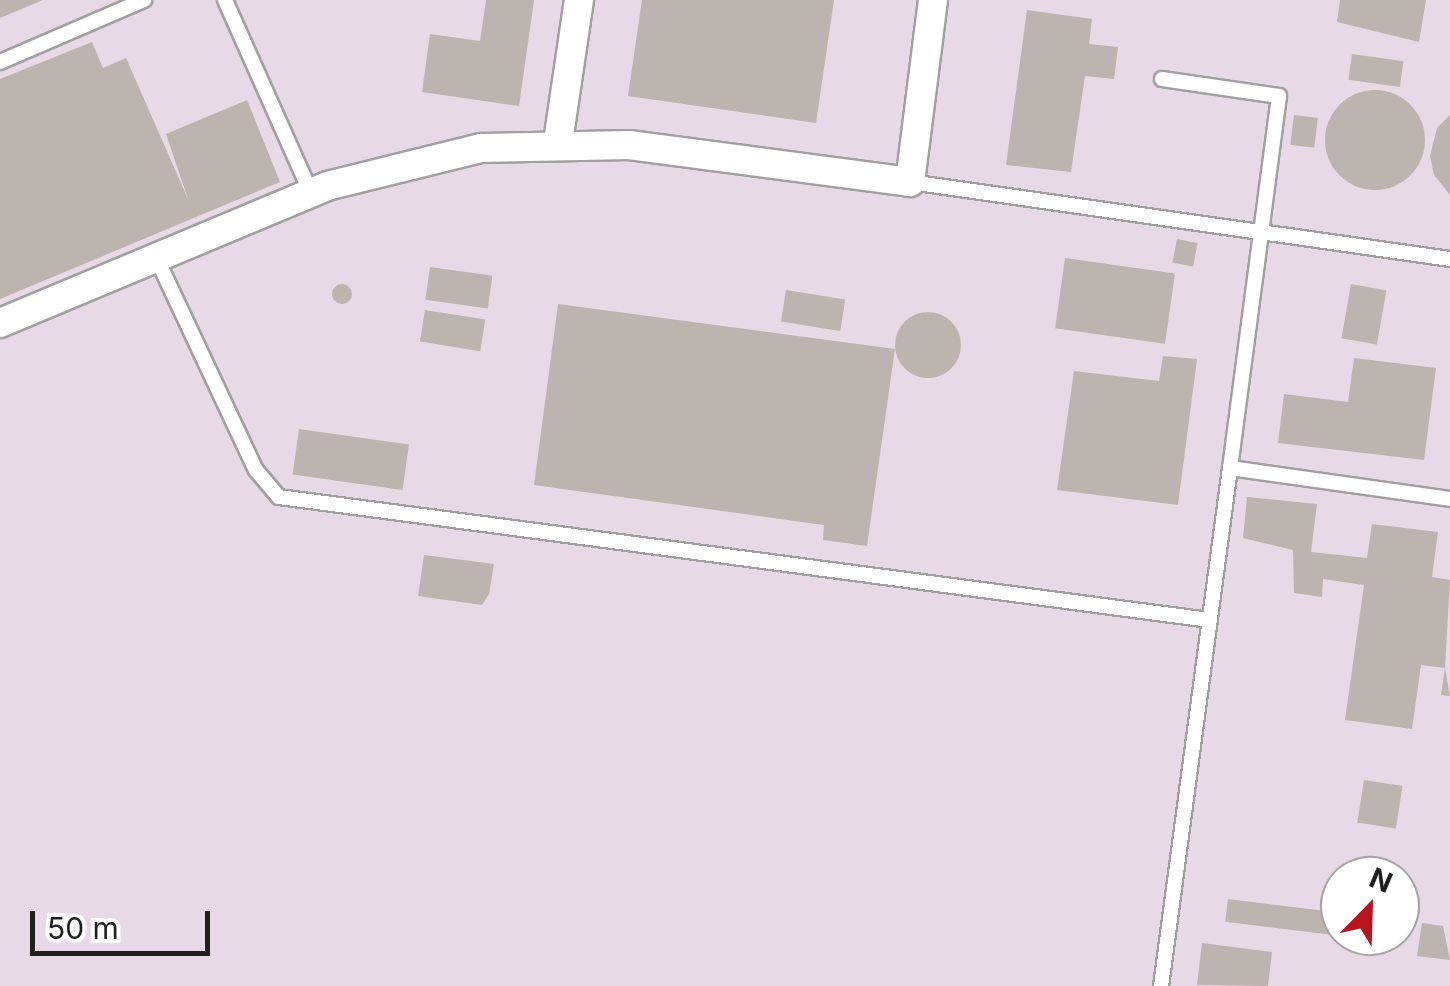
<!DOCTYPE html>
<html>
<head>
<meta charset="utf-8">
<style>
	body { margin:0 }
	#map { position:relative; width:1450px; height:986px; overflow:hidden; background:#efebe6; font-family:Inter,sans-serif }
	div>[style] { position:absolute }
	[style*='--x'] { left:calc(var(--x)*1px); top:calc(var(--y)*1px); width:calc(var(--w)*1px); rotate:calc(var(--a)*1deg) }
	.industrial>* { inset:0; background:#e7d9e5 }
	.building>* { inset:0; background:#bcb4af; transform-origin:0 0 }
	.round { border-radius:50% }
	.roads { filter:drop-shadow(2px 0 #a0a0a0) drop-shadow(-2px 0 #a0a0a0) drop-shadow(0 2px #a0a0a0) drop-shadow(0 -2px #a0a0a0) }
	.lane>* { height:14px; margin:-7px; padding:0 7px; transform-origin:7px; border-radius:7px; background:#fff }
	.street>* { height:28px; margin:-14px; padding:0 14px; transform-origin:14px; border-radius:14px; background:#fff }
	span { translate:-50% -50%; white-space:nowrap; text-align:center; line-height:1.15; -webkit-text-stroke:8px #fff; paint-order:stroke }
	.north { position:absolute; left:1320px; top:856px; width:100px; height:100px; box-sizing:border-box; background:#fff; border:2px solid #a5a5a5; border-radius:50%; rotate:23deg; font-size:28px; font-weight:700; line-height:40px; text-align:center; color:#1f1f1f }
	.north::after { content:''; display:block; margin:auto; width:35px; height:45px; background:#b9151e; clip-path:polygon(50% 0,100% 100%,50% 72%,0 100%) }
	.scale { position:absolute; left:30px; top:911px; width:180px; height:45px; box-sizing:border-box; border:5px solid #1f1f1f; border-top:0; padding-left:12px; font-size:30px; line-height:35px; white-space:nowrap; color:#1f1f1f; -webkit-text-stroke:8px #fff; paint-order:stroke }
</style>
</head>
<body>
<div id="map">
	<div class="industrial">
		<i style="clip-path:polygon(evenodd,0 0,1450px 0,1450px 986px,0 986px,0 0,1340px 876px,1400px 876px,1400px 936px,1340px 936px,1340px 876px)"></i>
	</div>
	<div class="building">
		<i style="clip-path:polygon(0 0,43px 0,0 18px)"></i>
		<i style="clip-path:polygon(486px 0,534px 0,519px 106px,422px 92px,430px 34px,480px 41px)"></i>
		<i style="clip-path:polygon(642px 0,834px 0,816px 123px,628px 96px)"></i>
		<i style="clip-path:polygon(1340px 0,1426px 0,1419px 42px,1337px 22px)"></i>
		<i style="clip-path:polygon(1027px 10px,1092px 19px,1089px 44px,1118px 47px,1114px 79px,1085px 76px,1071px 172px,1006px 165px)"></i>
		<i style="clip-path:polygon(92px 42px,103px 68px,126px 58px,188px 199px,166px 134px,247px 100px,280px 182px,0 299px,0 79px)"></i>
		<i style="left:1352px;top:54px;width:52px;height:26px;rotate:8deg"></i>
		<i class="round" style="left:1325px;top:90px;width:100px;height:100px"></i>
		<i style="left:1294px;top:115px;width:24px;height:30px;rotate:7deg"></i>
		<i style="clip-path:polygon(1450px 115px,1450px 195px,1434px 175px,1430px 156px,1437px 128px)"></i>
		<i style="left:1177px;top:239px;width:21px;height:24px;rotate:11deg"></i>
		<i style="left:1065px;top:258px;width:111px;height:71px;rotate:8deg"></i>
		<i style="left:430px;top:267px;width:63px;height:33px;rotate:8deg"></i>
		<i class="round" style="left:332px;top:284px;width:20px;height:20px"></i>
		<i style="left:1351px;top:284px;width:36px;height:55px;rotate:10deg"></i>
		<i style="left:786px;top:290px;width:60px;height:32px;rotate:9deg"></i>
		<i style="clip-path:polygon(558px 304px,895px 349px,867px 546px,823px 540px,824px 525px,534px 485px)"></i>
		<i style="left:425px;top:310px;width:61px;height:32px;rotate:9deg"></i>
		<i class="round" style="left:895px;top:312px;width:66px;height:66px"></i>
		<i style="clip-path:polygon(1163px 356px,1197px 359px,1178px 505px,1057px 490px,1074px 371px,1159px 381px)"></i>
		<i style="clip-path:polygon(1354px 358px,1436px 368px,1424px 460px,1278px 443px,1284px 394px,1348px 402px)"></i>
		<i style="left:299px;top:429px;width:111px;height:46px;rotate:8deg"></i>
		<i style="clip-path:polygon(1247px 497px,1317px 504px,1311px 552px,1367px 558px,1372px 524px,1438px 532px,1432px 577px,1450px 580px,1445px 668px,1450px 696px,1441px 695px,1445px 668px,1421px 665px,1412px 729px,1345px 720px,1364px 585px,1323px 579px,1322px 597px,1294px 593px,1293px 550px,1243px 538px)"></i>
		<i style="clip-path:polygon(424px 555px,494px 564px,489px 594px,482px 605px,418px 596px)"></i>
		<i style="left:1364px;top:780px;width:39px;height:43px;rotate:9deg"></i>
		<i style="left:1228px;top:899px;width:113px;height:23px;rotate:7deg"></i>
		<i style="clip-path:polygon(1422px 923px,1443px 926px,1450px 960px,1417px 956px)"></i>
		<i style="clip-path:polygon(1202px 943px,1272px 952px,1268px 986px,1197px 985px)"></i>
	</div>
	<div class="roads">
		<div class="lane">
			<i style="--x:225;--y:0;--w:211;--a:66"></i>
			<i style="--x:0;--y:62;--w:157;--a:-23.3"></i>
			<i style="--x:1162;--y:79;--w:118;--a:8.3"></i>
			<i style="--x:1279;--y:96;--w:375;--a:97.5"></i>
			<i style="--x:1230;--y:468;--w:222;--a:8"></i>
			<i style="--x:910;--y:182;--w:545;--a:8.12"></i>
			<i style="--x:156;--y:257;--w:235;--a:64.9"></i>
			<i style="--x:256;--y:470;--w:35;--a:50"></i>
			<i style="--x:279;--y:497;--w:939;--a:7.53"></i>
			<i style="--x:1161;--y:986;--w:523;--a:-82.41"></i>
		</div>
		<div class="street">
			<i style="--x:558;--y:142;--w:144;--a:-81.6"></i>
			<i style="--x:0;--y:323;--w:355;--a:-22.7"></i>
			<i style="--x:327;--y:186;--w:159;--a:-13.9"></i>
			<i style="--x:481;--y:148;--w:148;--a:-1.2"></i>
			<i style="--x:629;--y:145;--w:283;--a:7.5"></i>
			<i style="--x:910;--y:182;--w:183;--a:-82.8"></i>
		</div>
	</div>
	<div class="north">N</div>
	<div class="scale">50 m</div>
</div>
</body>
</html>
